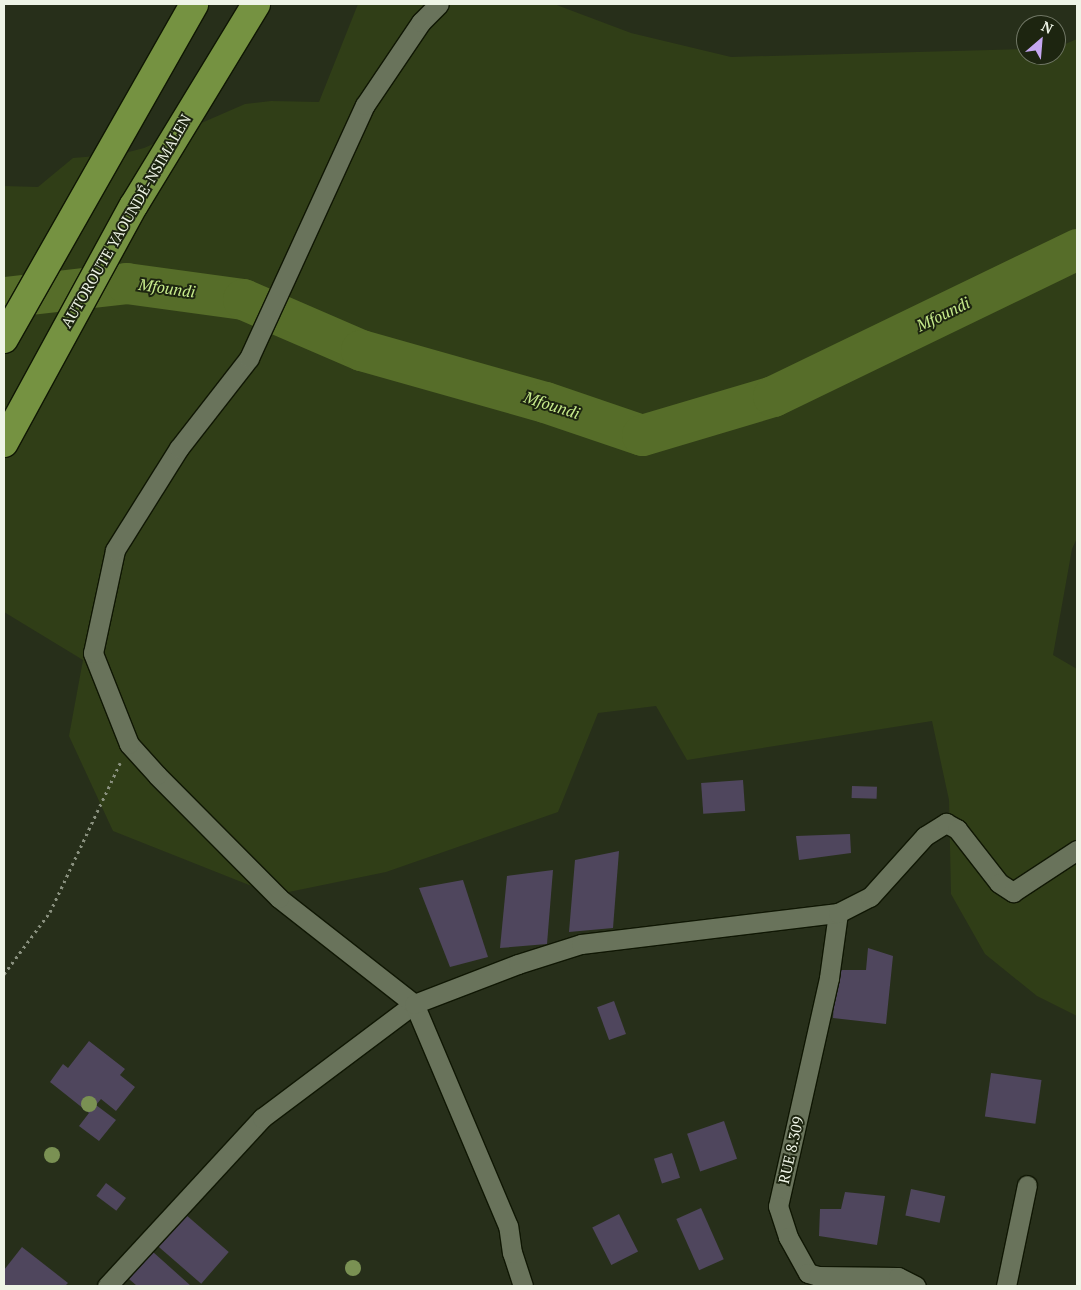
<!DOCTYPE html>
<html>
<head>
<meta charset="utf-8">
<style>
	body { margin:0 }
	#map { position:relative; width:1081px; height:1290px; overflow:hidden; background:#272f1a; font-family:"PT Serif",serif }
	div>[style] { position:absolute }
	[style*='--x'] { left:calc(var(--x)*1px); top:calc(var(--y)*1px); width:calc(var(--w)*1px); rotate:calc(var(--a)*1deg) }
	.green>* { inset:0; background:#303e17 }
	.river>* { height:41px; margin:-20.5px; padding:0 20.5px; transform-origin:20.5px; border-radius:20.5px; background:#566d29 }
	.building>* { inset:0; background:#4f465d; transform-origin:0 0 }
	.path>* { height:3px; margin-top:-1.5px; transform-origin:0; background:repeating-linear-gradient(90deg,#8a917f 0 2.5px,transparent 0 6.5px) }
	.roads { filter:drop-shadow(1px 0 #101704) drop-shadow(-1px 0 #101704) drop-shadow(0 1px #101704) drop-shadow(0 -1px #101704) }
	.street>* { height:19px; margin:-9.5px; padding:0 9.5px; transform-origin:9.5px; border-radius:9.5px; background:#69735b }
	.highway>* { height:28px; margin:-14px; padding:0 14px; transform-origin:14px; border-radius:14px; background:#759241 }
	.trees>* { width:16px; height:16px; margin:-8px; border-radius:50%; background:#7a9153 }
	span { translate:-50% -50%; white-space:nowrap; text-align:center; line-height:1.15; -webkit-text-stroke:4px #1d2510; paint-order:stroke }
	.street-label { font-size:15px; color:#eef4e6 }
	.water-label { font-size:16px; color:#c8ec8c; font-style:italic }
	.frame { position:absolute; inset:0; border:5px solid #eef4e6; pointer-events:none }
	.north { position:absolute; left:1016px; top:15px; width:50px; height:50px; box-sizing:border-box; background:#1d2510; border:1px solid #717866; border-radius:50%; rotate:27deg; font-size:14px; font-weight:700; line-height:20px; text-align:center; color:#eef4e6 }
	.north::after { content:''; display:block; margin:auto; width:18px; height:22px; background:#c5a7f1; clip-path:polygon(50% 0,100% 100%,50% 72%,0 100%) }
</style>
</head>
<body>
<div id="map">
	<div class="green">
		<i style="clip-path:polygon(358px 4px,554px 4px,631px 33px,731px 57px,1026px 49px,1026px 55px,1056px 55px,1056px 48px,1077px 39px,1077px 538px,1072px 549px,1053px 655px,1077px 669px,1077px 1016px,1037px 996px,985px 954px,951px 894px,949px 800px,932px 721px,687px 760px,656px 706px,598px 713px,558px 812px,386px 872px,274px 895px,113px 831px,69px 736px,83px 660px,4px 612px,4px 186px,38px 187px,73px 158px,121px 154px,144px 148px,245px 104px,271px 101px,319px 102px)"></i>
	</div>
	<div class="river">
		<i style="--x:4;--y:297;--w:123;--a:-6.5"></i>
		<i style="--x:126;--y:283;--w:118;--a:7.8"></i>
		<i style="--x:243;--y:299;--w:129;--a:23.4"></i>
		<i style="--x:361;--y:350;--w:191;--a:15.8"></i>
		<i style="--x:545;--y:402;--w:102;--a:18.8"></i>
		<i style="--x:642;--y:435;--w:137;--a:-16.6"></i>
		<i style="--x:773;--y:396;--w:338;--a:-25.8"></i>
	</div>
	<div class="building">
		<i style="left:743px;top:780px;width:31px;height:42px;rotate:86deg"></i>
		<i style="left:852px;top:786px;width:25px;height:12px;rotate:2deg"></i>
		<i style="clip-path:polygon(850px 834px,851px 853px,799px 860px,796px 836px)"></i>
		<i style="clip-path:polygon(619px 851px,613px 928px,569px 932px,575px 860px)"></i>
		<i style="clip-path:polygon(553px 870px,547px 944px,500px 948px,507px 876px)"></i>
		<i style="clip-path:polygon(463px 880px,488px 957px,450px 967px,419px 888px)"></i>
		<i style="clip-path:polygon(868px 948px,893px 956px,886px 1024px,833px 1018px,836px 970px,866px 970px)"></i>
		<i style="left:614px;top:1001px;width:35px;height:18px;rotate:70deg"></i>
		<i style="clip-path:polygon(89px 1041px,125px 1069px,120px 1075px,135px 1087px,116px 1111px,101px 1099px,96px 1105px,116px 1120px,99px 1141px,79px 1126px,89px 1113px,50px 1082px,63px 1064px,68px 1068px)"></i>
		<i style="left:991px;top:1073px;width:51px;height:44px;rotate:8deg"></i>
		<i style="left:724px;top:1121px;width:40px;height:39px;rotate:71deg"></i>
		<i style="left:672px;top:1153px;width:26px;height:19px;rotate:72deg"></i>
		<i style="left:106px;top:1183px;width:25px;height:16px;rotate:37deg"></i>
		<i style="left:911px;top:1189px;width:35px;height:27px;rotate:12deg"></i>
		<i style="clip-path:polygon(845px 1192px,885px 1196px,877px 1245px,819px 1236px,820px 1209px,841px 1209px)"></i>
		<i style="left:701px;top:1208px;width:56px;height:27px;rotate:66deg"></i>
		<i style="left:185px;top:1214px;width:58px;height:42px;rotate:41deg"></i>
		<i style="left:619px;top:1214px;width:42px;height:30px;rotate:63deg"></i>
		<i style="clip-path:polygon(22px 1247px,68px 1283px,65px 1286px,4px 1286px,4px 1270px)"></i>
		<i style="clip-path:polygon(153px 1252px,191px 1286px,137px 1286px,129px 1279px)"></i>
	</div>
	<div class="path">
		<i style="--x:4;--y:974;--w:77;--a:-53.4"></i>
		<i style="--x:50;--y:912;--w:165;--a:-64.8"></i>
	</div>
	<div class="roads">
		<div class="street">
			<i style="--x:838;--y:913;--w:66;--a:97.9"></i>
			<i style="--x:829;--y:978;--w:234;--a:102.6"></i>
			<i style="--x:778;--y:1206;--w:33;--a:72"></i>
			<i style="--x:788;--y:1237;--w:41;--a:60.9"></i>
			<i style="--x:808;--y:1273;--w:10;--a:17"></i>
			<i style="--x:818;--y:1276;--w:80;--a:0.7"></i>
			<i style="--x:898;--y:1277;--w:20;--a:27"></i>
			<i style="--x:107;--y:1286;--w:229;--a:-47.3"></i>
			<i style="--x:262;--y:1118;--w:190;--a:-36.9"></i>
			<i style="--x:414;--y:1004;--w:172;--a:-141.9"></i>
			<i style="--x:279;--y:898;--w:173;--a:-134.8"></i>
			<i style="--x:157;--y:775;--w:42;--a:-132.1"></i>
			<i style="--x:129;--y:744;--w:98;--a:-111.6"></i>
			<i style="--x:93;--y:653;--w:105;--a:-77.9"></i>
			<i style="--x:115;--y:550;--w:120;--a:-57.9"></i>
			<i style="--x:179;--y:448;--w:114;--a:-52.1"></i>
			<i style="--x:249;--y:358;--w:278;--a:-65.4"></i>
			<i style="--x:365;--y:105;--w:100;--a:-56"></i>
			<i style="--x:421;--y:22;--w:25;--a:-45"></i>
			<i style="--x:523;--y:1286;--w:35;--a:-108"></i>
			<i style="--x:512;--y:1253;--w:27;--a:-98"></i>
			<i style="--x:508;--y:1226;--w:241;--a:-112.9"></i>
			<i style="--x:414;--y:1004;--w:111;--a:-21"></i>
			<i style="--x:518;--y:964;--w:66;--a:-17.6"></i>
			<i style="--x:581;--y:944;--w:259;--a:-6.9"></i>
			<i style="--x:838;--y:913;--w:36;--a:-27"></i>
			<i style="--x:870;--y:897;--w:82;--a:-48"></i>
			<i style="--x:925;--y:836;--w:25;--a:-32"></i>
			<i style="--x:946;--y:823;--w:13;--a:29"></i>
			<i style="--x:957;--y:829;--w:68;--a:52.1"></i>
			<i style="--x:999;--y:883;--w:17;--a:33"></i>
			<i style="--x:1013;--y:892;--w:77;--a:-33.3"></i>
			<i style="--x:1006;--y:1286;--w:103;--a:-78.3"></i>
		</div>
		<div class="highway">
			<i style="--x:4;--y:339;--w:385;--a:-60.4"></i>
			<i style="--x:4;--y:443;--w:271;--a:-61.4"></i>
			<i style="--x:134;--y:205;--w:235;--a:-58.7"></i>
		</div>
	</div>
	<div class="trees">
		<i style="left:89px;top:1104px"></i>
		<i style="left:52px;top:1155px"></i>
		<i style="left:353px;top:1268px"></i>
	</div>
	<div class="street-label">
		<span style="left:126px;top:221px;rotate:-60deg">AUTOROUTE YAOUNDÉ-NSIMALEN</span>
		<span style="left:791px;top:1150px;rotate:-77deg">RUE 8.309</span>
	</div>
	<div class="water-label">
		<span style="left:167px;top:288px;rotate:8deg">Mfoundi</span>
		<span style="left:943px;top:314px;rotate:-26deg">Mfoundi</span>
		<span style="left:552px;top:405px;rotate:18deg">Mfoundi</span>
	</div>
	<div class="frame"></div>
	<div class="north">N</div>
</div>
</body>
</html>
